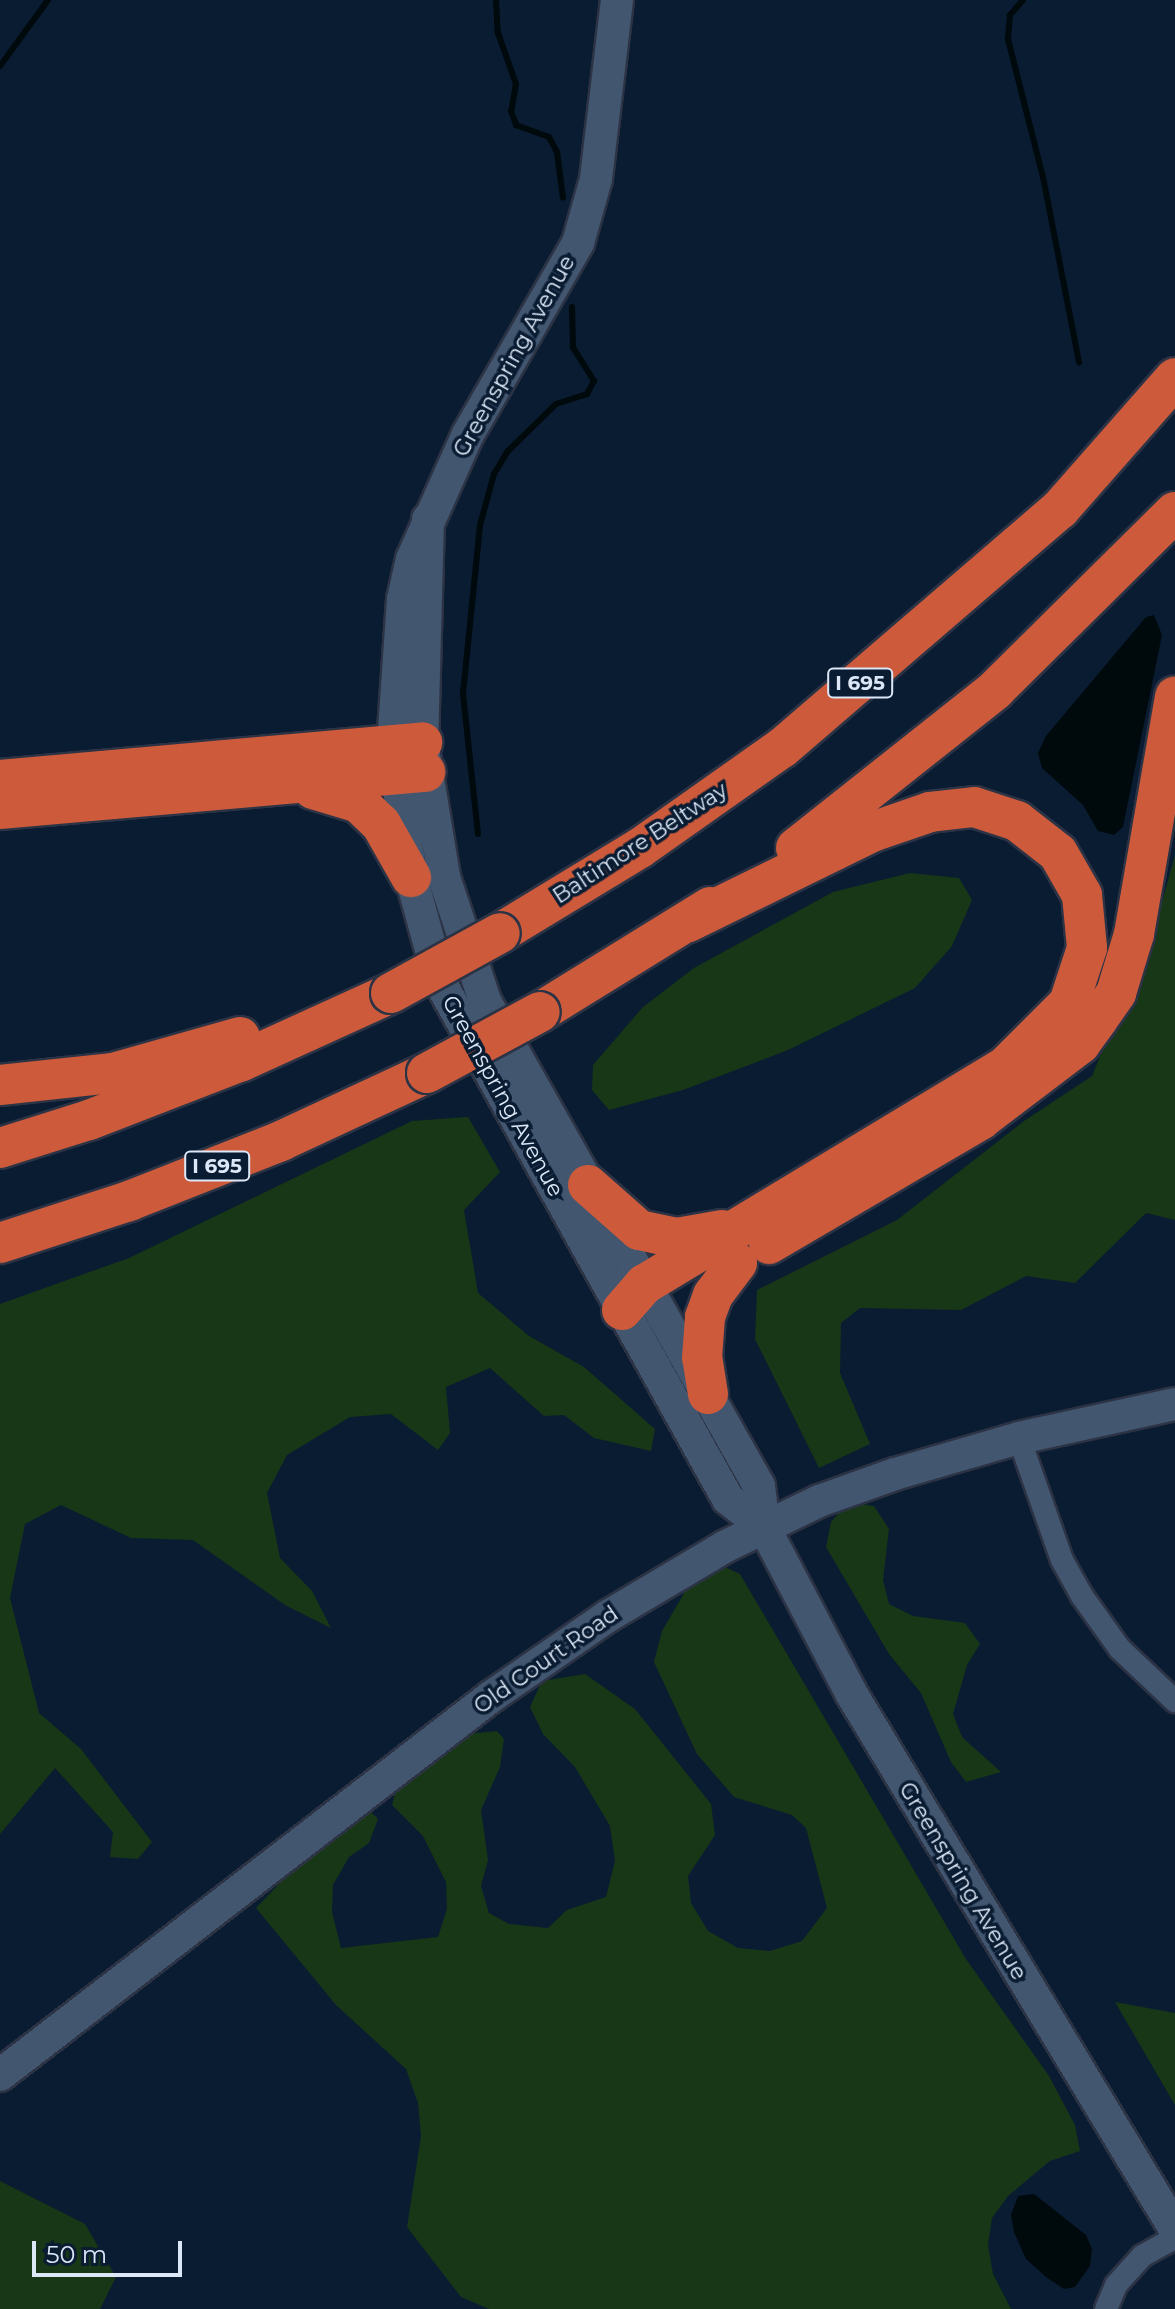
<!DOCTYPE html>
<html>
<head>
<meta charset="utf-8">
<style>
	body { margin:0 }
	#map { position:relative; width:1175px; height:2309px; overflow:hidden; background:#0a1c32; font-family:Montserrat,sans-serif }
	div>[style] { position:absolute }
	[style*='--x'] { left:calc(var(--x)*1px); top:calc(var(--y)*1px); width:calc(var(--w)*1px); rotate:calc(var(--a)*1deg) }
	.green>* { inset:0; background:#173716 }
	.water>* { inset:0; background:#00090c }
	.stream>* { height:6px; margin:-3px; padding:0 3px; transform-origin:3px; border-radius:3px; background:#00090c }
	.roads { filter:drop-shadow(2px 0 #2c3345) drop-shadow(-2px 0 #2c3345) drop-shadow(0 2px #2c3345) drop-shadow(0 -2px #2c3345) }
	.street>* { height:22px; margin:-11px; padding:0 11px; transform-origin:11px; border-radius:11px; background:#425670 }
	.secondary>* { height:32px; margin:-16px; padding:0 16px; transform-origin:16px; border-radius:16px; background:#425670 }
	.highway>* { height:40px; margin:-20px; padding:0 20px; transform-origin:20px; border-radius:20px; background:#cd5b3b }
	.bridges { filter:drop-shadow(2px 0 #2c3345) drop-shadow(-2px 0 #2c3345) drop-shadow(0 2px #2c3345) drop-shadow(0 -2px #2c3345) }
	.highway-bridge>* { height:40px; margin:-20px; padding:0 20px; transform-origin:20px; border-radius:20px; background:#cd5b3b }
	span { translate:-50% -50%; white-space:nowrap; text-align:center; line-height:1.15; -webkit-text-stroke:7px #0a1c32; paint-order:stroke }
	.shield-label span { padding:2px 6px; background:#0a1c32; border:2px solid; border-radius:6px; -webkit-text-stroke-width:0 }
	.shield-label { font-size:20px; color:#dce8f7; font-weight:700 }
	.street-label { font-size:22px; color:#dce8f7 }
	.scale { position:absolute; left:32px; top:2241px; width:150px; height:36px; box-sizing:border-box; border:4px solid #dce8f7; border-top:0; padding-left:10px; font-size:24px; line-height:28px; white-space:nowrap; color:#dce8f7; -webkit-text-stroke:6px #0a1c32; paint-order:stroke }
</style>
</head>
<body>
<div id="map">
	<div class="green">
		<i style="clip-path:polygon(1175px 855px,1175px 1220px,1146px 1213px,1075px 1283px,1026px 1276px,961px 1310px,860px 1308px,841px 1323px,840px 1373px,870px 1444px,819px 1468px,755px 1339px,757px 1290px,897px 1220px,1024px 1121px,1092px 1076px,1160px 909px)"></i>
		<i style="clip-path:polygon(910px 873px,959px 878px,972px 900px,952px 946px,915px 988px,788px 1050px,683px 1090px,609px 1110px,592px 1090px,593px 1065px,643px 1007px,694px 968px,833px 892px)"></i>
		<i style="clip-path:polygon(468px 1117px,500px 1172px,464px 1210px,478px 1293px,529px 1336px,584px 1367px,655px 1429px,651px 1451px,594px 1438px,564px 1415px,544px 1416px,490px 1368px,446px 1387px,450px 1433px,438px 1450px,391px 1414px,350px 1417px,287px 1455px,267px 1493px,280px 1558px,312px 1591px,331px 1628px,285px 1605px,193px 1540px,131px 1538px,61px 1505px,25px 1524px,10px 1598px,39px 1713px,81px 1749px,152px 1842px,138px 1859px,110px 1857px,113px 1832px,55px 1768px,0 1834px,0 1304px,129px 1258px,412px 1121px)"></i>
		<i style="clip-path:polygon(848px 1502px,874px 1506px,889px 1529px,883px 1580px,889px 1604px,913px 1616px,965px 1623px,980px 1644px,967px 1665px,953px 1714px,962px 1737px,1001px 1772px,966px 1782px,951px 1762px,921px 1693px,889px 1654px,826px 1547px,831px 1522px)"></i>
		<i style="clip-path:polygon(723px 1566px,740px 1574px,966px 1959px,1049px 2076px,1075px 2125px,1080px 2151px,1050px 2161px,1008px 2196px,992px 2218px,988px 2245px,993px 2274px,1011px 2309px,489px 2309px,461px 2297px,407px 2227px,421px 2136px,418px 2103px,406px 2069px,336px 2005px,256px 1908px,339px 1821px,366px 1807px,378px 1819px,369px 1843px,349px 1857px,333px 1885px,332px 1912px,341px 1948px,438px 1937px,447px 1909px,446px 1882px,423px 1836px,392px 1805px,398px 1783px,466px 1734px,497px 1731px,504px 1739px,500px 1767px,481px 1810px,488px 1860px,481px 1886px,489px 1913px,509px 1924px,548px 1928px,567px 1910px,606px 1897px,615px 1861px,610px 1826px,575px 1767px,543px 1734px,530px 1707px,542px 1681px,585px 1674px,635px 1709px,711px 1804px,715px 1835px,688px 1876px,691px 1903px,708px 1931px,738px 1948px,770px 1951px,802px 1941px,827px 1908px,806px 1828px,792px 1815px,734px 1797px,697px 1754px,654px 1662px,662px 1631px,690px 1583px)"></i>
		<i style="clip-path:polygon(1115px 2002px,1175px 2013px,1175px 2105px)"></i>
		<i style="clip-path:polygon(0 2181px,85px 2224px,116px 2277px,100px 2309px,0 2309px)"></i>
	</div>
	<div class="water">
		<i style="clip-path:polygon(1154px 615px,1162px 635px,1123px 827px,1114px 835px,1098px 831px,1083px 805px,1042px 768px,1038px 753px,1046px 736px,1146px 617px)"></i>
		<i style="clip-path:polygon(1034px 2194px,1086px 2235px,1092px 2249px,1090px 2266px,1075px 2287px,1064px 2289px,1046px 2277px,1026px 2259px,1014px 2232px,1011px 2215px,1018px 2196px)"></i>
	</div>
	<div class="stream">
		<i style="--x:496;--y:0;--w:33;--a:87"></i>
		<i style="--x:498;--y:33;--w:54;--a:70.6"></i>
		<i style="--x:516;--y:84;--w:27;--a:100"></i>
		<i style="--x:511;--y:111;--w:15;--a:70"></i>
		<i style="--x:516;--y:125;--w:35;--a:20"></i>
		<i style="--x:549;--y:137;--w:17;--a:62"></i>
		<i style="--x:557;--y:152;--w:46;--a:82.6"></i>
		<i style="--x:1023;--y:0;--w:20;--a:131"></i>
		<i style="--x:1010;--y:15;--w:24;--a:95"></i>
		<i style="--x:1008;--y:39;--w:142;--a:75.8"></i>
		<i style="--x:1043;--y:177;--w:189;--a:79"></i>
		<i style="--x:0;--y:66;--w:82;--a:-54"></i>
		<i style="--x:478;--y:834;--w:142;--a:-96.1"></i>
		<i style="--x:463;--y:693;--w:169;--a:-84.2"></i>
		<i style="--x:480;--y:525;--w:53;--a:-74.6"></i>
		<i style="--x:494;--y:474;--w:27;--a:-59"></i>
		<i style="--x:508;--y:451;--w:67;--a:-44.4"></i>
		<i style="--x:556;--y:404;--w:33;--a:-18"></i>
		<i style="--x:587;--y:394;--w:15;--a:-62"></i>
		<i style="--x:594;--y:381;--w:40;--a:-122"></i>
		<i style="--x:573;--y:347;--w:40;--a:-91.4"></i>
	</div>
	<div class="roads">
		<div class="street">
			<i style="--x:1019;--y:1438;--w:129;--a:70.6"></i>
			<i style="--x:1062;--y:1560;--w:41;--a:60.9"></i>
			<i style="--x:1082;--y:1596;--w:65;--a:54.4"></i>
			<i style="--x:1120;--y:1649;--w:76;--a:43.4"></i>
			<i style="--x:1106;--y:2309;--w:26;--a:-67"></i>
			<i style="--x:1116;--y:2285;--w:39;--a:-48"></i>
			<i style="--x:1142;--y:2256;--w:38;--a:-29"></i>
		</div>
		<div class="secondary">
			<i style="--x:617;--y:0;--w:180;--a:96.7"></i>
			<i style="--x:596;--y:179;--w:66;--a:105.7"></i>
			<i style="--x:578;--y:243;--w:220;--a:119.9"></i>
			<i style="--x:468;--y:434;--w:137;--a:114.1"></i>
			<i style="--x:412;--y:559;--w:41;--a:102.7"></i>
			<i style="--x:403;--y:599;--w:145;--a:93.9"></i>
			<i style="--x:393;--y:744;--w:134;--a:82.3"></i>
			<i style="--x:411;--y:877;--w:109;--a:74.6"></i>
			<i style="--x:440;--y:982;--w:592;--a:60.88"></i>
			<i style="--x:728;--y:1499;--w:46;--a:37.9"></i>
			<i style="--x:428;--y:519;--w:223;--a:91.5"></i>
			<i style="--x:422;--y:742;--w:137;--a:80.7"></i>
			<i style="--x:444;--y:877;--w:131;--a:71.7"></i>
			<i style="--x:485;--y:1001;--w:557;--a:60.54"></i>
			<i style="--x:759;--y:1486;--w:41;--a:83"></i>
			<i style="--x:764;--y:1527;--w:187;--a:62.3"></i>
			<i style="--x:851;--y:1693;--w:626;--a:58.85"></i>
			<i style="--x:0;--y:2075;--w:621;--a:-37.61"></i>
			<i style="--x:492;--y:1696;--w:141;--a:-34.6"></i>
			<i style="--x:608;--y:1616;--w:135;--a:-30.7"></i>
			<i style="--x:724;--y:1547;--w:106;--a:-25.8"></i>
			<i style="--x:819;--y:1501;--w:81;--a:-19.6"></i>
			<i style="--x:895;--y:1474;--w:129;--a:-16.2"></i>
			<i style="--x:1019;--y:1438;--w:160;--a:-12.3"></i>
		</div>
		<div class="highway">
			<i style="--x:0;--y:780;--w:424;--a:-5.1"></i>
			<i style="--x:313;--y:789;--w:48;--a:16.9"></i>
			<i style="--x:359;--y:803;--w:30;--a:44"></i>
			<i style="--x:381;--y:824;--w:61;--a:60.5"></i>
			<i style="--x:0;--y:809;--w:427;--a:-5"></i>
			<i style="--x:796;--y:848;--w:254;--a:-38.4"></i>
			<i style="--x:995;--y:690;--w:253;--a:-44.7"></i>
			<i style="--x:500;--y:933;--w:164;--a:-31.3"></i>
			<i style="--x:640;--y:848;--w:174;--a:-35.2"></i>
			<i style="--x:782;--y:748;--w:367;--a:-40.7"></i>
			<i style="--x:1060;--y:509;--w:174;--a:-48.7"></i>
			<i style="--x:540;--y:1012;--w:200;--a:-31.7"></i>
			<i style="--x:0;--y:1085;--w:114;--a:-6.1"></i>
			<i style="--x:113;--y:1073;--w:132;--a:-15.8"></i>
			<i style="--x:0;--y:1148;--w:93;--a:-17.5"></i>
			<i style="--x:89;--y:1120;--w:164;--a:-21.1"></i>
			<i style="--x:242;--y:1061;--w:164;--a:-24.5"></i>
			<i style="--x:588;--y:1185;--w:68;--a:41.4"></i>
			<i style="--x:639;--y:1230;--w:39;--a:12"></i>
			<i style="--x:677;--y:1238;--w:46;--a:-10.1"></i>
			<i style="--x:0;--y:1243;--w:136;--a:-18"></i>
			<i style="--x:129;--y:1201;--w:163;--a:-21.5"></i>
			<i style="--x:281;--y:1141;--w:161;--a:-25"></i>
			<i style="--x:769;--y:1244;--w:245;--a:-30.4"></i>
			<i style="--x:980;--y:1120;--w:126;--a:-37.2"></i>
			<i style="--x:1080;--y:1044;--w:31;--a:-54"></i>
			<i style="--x:1098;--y:1019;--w:32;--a:-55"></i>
			<i style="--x:1116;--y:993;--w:62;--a:-73"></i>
			<i style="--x:1134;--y:934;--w:241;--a:-80.2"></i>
			<i style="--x:622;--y:1310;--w:35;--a:-49"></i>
			<i style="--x:645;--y:1284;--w:420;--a:-31.1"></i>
			<i style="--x:1005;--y:1067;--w:91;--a:-45"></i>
			<i style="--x:1069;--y:1003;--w:58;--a:-71.9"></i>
			<i style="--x:1087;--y:948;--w:53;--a:-95.4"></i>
			<i style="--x:1082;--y:895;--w:48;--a:-119.7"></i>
			<i style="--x:1058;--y:853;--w:52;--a:-142"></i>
			<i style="--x:1017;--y:821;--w:45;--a:-162"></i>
			<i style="--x:974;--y:807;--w:44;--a:173.5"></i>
			<i style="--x:930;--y:812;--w:61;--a:161"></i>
			<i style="--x:872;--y:832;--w:205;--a:153.9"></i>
			<i style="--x:708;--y:1394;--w:36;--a:-99"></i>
			<i style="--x:702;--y:1358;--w:41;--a:-85.8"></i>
			<i style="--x:705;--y:1317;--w:23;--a:-70"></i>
			<i style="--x:713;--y:1295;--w:40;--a:-53"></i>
		</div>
	</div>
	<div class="bridges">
		<div class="highway-bridge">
			<i style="--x:391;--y:993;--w:124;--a:-28.8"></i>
			<i style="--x:427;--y:1073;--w:128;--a:-28.4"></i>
		</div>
	</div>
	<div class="shield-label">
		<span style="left:860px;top:683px">I 695</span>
		<span style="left:217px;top:1166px">I 695</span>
	</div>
	<div class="street-label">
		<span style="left:514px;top:356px;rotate:-61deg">Greenspring Avenue</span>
		<span style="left:640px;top:843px;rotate:-33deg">Baltimore Beltway</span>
		<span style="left:503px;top:1096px;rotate:61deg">Greenspring Avenue</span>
		<span style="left:546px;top:1660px;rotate:-35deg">Old Court Road</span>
		<span style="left:963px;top:1881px;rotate:59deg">Greenspring Avenue</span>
	</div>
	<div class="scale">50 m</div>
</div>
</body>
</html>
